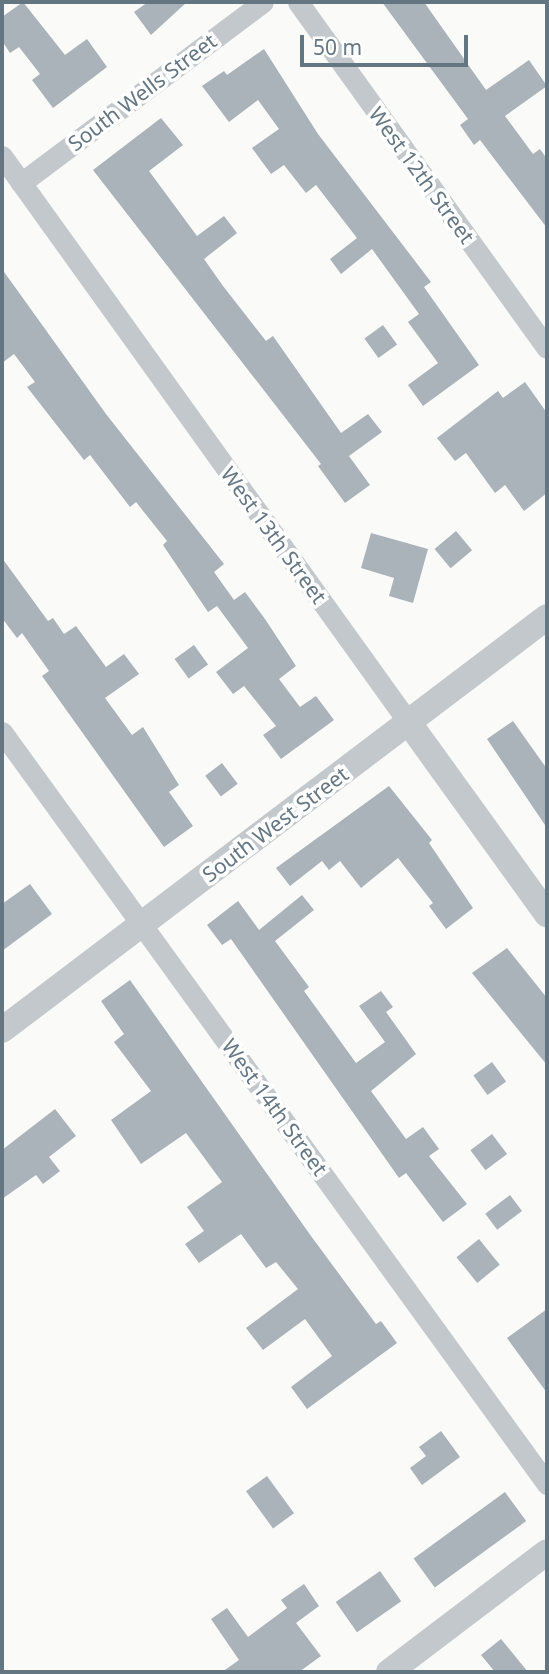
<!DOCTYPE html>
<html>
<head>
<meta charset="utf-8">
<style>
	body { margin:0 }
	#map { position:relative; width:549px; height:1674px; overflow:hidden; background:#fafaf8; font-family:"Noto Sans",sans-serif }
	div>[style] { position:absolute }
	[style*='--x'] { left:calc(var(--x)*1px); top:calc(var(--y)*1px); width:calc(var(--w)*1px); rotate:calc(var(--a)*1deg) }
	.building>* { inset:0; background:#aab3b9; transform-origin:0 0 }
	.minor>* { height:21px; margin:-10.5px; padding:0 10.5px; transform-origin:10.5px; border-radius:10.5px; background:#c3c8cc }
	.tertiary>* { height:26px; margin:-13px; padding:0 13px; transform-origin:13px; border-radius:13px; background:#c3c8cc }
	span { translate:-50% -50%; white-space:nowrap; text-align:center; line-height:1.15; -webkit-text-stroke:7px #fff; paint-order:stroke }
	.street-label { font-size:21px; color:#657683 }
	.frame { position:absolute; inset:0; border:4px solid #657683; pointer-events:none }
	.scale { position:absolute; left:300px; top:35px; width:168px; height:32px; box-sizing:border-box; border:4px solid #657683; border-top:0; padding-left:9px; font-size:21px; line-height:24px; white-space:nowrap; color:#657683; -webkit-text-stroke:5px #fff; paint-order:stroke }
</style>
</head>
<body>
<div id="map">
	<div class="building">
		<i style="clip-path:polygon(23px 2px,65px 55px,87px 39px,107px 67px,53px 108px,32px 80px,40px 74px,19px 47px,10px 53px,2px 41px,2px 17px)"></i>
		<i style="clip-path:polygon(148px 2px,187px 2px,151px 35px,134px 12px)"></i>
		<i style="clip-path:polygon(382px 2px,424px 2px,486px 90px,529px 60px,547px 86px,505px 116px,533px 154px,540px 149px,547px 159px,547px 228px,480px 140px,474px 145px,460px 125px,468px 119px)"></i>
		<i style="clip-path:polygon(264px 49px,318px 134px,431px 282px,424px 287px,479px 365px,423px 406px,408px 385px,438px 363px,408px 322px,419px 314px,372px 249px,341px 274px,330px 259px,357px 238px,316px 185px,306px 193px,284px 165px,271px 174px,252px 148px,279px 129px,258px 100px,229px 122px,202px 86px,224px 71px,227px 75px)"></i>
		<i style="clip-path:polygon(161px 118px,183px 145px,149px 171px,197px 236px,224px 216px,237px 233px,204px 259px,223px 286px,266px 341px,273px 336px,341px 433px,368px 414px,382px 432px,349px 456px,370px 485px,345px 503px,318px 466px,321px 464px,93px 170px)"></i>
		<i style="clip-path:polygon(2px 269px,106px 414px,224px 564px,214px 572px,234px 600px,245px 592px,265px 619px,296px 666px,279px 679px,300px 707px,316px 696px,334px 720px,281px 759px,263px 735px,276px 726px,244px 686px,233px 694px,216px 672px,248px 648px,217px 606px,208px 612px,163px 545px,167px 541px,136px 502px,130px 507px,90px 455px,84px 460px,27px 387px,35px 382px,14px 354px,2px 363px)"></i>
		<i style="left:383px;top:325px;width:24px;height:23px;rotate:54deg"></i>
		<i style="clip-path:polygon(525px 382px,547px 413px,547px 493px,524px 511px,505px 485px,495px 493px,466px 453px,455px 461px,437px 438px,498px 391px,503px 398px)"></i>
		<i style="left:456px;top:531px;width:25px;height:28px;rotate:50deg"></i>
		<i style="clip-path:polygon(371px 533px,428px 549px,413px 603px,389px 596px,394px 578px,361px 568px)"></i>
		<i style="clip-path:polygon(2px 558px,48px 621px,53px 618px,64px 634px,76px 626px,106px 667px,124px 654px,139px 674px,105px 698px,132px 735px,143px 727px,179px 785px,169px 792px,193px 826px,164px 847px,42px 676px,49px 671px,22px 633px,17px 638px,2px 618px)"></i>
		<i style="left:194px;top:645px;width:24px;height:24px;rotate:54deg"></i>
		<i style="clip-path:polygon(513px 721px,547px 769px,547px 828px,487px 739px)"></i>
		<i style="left:222px;top:763px;width:26px;height:21px;rotate:53deg"></i>
		<i style="clip-path:polygon(389px 786px,432px 840px,429px 843px,473px 908px,446px 929px,429px 906px,433px 903px,398px 858px,361px 888px,340px 861px,329px 870px,322px 861px,290px 886px,276px 868px)"></i>
		<i style="clip-path:polygon(30px 884px,52px 914px,2px 951px,2px 904px)"></i>
		<i style="clip-path:polygon(302px 895px,314px 910px,275px 941px,309px 987px,304px 991px,356px 1063px,385px 1042px,359px 1006px,381px 991px,393px 1007px,386px 1012px,416px 1054px,371px 1091px,406px 1139px,423px 1127px,439px 1149px,429px 1156px,467px 1204px,443px 1222px,406px 1173px,399px 1178px,231px 939px,222px 945px,207px 925px,238px 901px,259px 930px)"></i>
		<i style="clip-path:polygon(507px 948px,547px 998px,547px 1065px,472px 973px)"></i>
		<i style="clip-path:polygon(130px 980px,311px 1236px,376px 1324px,381px 1321px,397px 1343px,307px 1409px,291px 1387px,332px 1356px,305px 1319px,263px 1350px,246px 1328px,298px 1289px,276px 1262px,266px 1268px,241px 1234px,199px 1263px,185px 1244px,204px 1231px,187px 1207px,222px 1182px,186px 1133px,141px 1164px,111px 1120px,151px 1091px,114px 1042px,124px 1034px,101px 1001px)"></i>
		<i style="left:492px;top:1062px;width:24px;height:23px;rotate:54deg"></i>
		<i style="clip-path:polygon(55px 1109px,76px 1136px,49px 1157px,60px 1171px,43px 1184px,36px 1175px,2px 1199px,2px 1150px)"></i>
		<i style="left:492px;top:1134px;width:25px;height:27px;rotate:53deg"></i>
		<i style="left:510px;top:1195px;width:20px;height:31px;rotate:53deg"></i>
		<i style="left:479px;top:1239px;width:33px;height:29px;rotate:51deg"></i>
		<i style="clip-path:polygon(547px 1309px,547px 1393px,507px 1338px)"></i>
		<i style="clip-path:polygon(441px 1431px,460px 1457px,422px 1485px,410px 1468px,426px 1456px,419px 1447px)"></i>
		<i style="left:267px;top:1476px;width:46px;height:26px;rotate:54deg"></i>
		<i style="left:505px;top:1492px;width:36px;height:113px;rotate:54deg"></i>
		<i style="left:380px;top:1571px;width:37px;height:54px;rotate:55deg"></i>
		<i style="clip-path:polygon(304px 1584px,319px 1606px,296px 1623px,321px 1656px,299px 1672px,222px 1672px,239px 1660px,211px 1619px,227px 1608px,248px 1637px,287px 1608px,281px 1600px)"></i>
		<i style="clip-path:polygon(501px 1639px,528px 1672px,495px 1672px,481px 1655px)"></i>
	</div>
	<div class="minor">
		<i style="--x:298;--y:2;--w:426;--a:54.3"></i>
		<i style="--x:2;--y:156;--w:698;--a:54.33"></i>
		<i style="--x:21;--y:183;--w:302;--a:-36.8"></i>
		<i style="--x:2;--y:732;--w:929;--a:54.07"></i>
	</div>
	<div class="tertiary">
		<i style="--x:409;--y:723;--w:236;--a:54.2"></i>
		<i style="--x:2;--y:1030;--w:684;--a:-37.15"></i>
		<i style="--x:389;--y:1672;--w:198;--a:-37.2"></i>
	</div>
	<div class="street-label">
		<span style="left:142px;top:92px;rotate:-37deg">South Wells Street</span>
		<span style="left:422px;top:175px;rotate:54deg">West 12th Street</span>
		<span style="left:274px;top:535px;rotate:54deg">West 13th Street</span>
		<span style="left:275px;top:824px;rotate:-37deg">South West Street</span>
		<span style="left:275px;top:1107px;rotate:54deg">West 14th Street</span>
	</div>
	<div class="frame"></div>
	<div class="scale">50 m</div>
</div>
</body>
</html>
